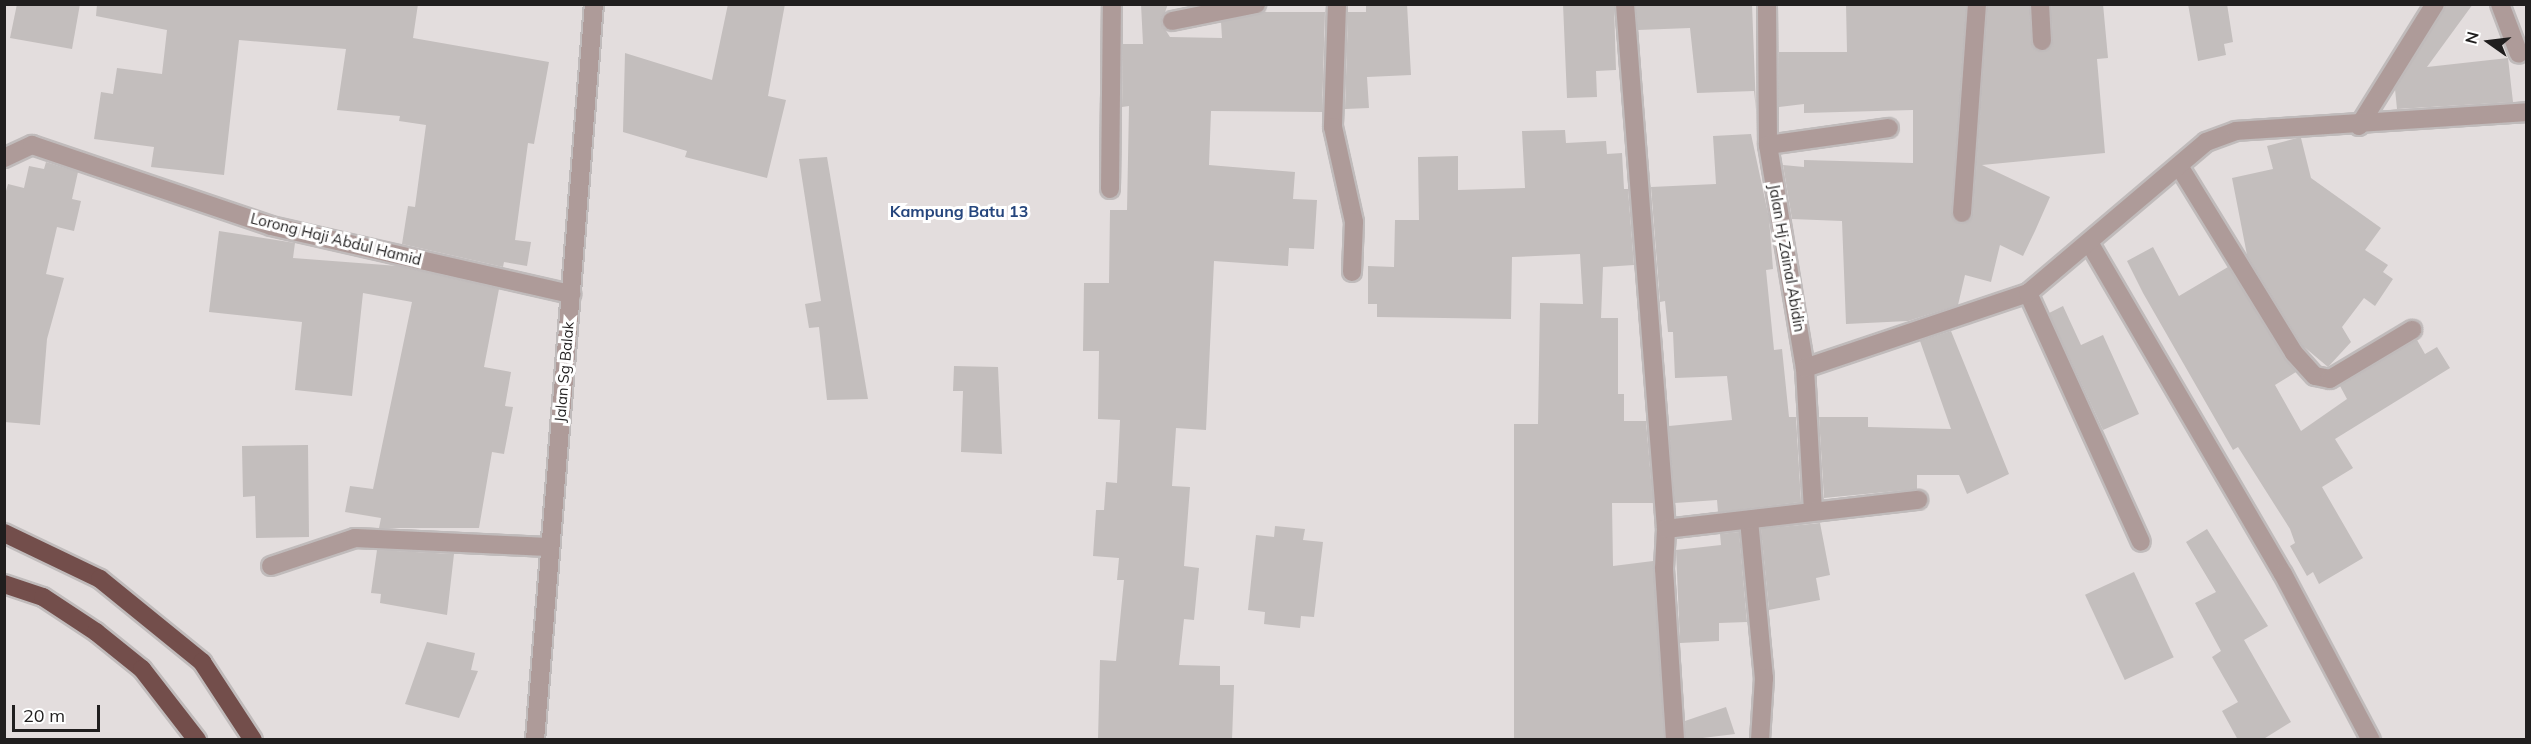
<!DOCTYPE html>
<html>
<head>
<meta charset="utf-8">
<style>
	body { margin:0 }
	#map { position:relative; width:2531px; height:744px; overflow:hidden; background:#e3dddd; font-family:Mulish,sans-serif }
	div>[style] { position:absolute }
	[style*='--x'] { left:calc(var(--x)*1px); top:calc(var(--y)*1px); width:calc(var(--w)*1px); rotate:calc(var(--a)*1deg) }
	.building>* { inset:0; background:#c3bebd; transform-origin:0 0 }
	.roads { filter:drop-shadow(2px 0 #c0bbbb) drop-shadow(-2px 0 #c0bbbb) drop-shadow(0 2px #c0bbbb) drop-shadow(0 -2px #c0bbbb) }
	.minor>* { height:18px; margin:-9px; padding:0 9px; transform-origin:9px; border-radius:9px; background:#ae9b99 }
	.tertiary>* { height:18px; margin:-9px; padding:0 9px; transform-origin:9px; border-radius:9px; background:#ae9b99 }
	.motorway>* { height:18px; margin:-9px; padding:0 9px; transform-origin:9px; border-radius:9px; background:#734e4b }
	span { translate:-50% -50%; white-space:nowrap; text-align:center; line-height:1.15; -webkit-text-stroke:6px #fff; paint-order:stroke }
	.street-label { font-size:15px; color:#201e1e }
	.neighbourhood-label { font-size:16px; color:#26467d; font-weight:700 }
	.frame { position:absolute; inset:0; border:6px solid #201e1e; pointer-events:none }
	.north { position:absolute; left:2459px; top:12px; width:60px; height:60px; -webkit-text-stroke:4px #fff; paint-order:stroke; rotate:284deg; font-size:16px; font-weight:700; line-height:24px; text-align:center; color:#201e1e }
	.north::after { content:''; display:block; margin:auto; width:21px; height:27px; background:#201e1e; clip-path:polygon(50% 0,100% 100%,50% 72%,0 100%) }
	.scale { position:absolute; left:12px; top:705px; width:88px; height:27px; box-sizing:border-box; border:3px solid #201e1e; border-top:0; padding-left:8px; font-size:18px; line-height:21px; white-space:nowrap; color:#201e1e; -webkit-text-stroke:4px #fff; paint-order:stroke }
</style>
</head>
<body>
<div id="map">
	<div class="building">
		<i style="clip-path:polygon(17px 4px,80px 4px,72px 49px,10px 38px)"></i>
		<i style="clip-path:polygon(97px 4px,418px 4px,413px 38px,549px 62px,534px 144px,528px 143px,515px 240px,531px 242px,527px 266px,504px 262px,503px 267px,402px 244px,408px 206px,415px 207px,426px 125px,399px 121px,400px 116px,337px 110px,346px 49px,239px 40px,224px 175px,151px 167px,154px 147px,94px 139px,101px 92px,113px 94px,117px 68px,162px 74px,167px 30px,96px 16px)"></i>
		<i style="clip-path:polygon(728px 4px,785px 4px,768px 96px,786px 100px,767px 178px,685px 157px,687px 151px,623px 132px,625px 53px,712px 80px)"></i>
		<i style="clip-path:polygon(1141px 4px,1168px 4px,1161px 23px,1170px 37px,1222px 38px,1221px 22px,1264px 12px,1325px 12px,1322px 112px,1211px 111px,1209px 165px,1295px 172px,1293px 199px,1317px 200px,1314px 249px,1289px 248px,1288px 266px,1214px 261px,1206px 430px,1176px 428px,1172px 486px,1190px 487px,1184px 566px,1199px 568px,1194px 620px,1184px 619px,1179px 665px,1220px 666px,1220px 685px,1234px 685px,1232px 740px,1098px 740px,1100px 660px,1116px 661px,1124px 580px,1117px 580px,1119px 558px,1093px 556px,1096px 510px,1104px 510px,1106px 482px,1117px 483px,1120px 420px,1098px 419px,1099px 351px,1083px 351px,1084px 283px,1109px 283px,1110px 210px,1127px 210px,1129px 106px,1122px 107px,1123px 44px,1143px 44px)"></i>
		<i style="clip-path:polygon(1366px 4px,1407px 4px,1411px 75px,1367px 77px,1369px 108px,1345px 109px,1348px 12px,1366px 12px)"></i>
		<i style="clip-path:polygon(1563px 4px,1614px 4px,1616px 70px,1596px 71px,1597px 97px,1567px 98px)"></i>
		<i style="clip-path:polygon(1636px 4px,1752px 4px,1756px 110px,1754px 91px,1697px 93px,1690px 28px,1638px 30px)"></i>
		<i style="clip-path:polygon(1846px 4px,1966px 4px,1951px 212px,1962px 224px,1973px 214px,1988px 4px,2029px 4px,2031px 42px,2042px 52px,2053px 41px,2051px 4px,2103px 4px,2108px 58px,2097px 59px,2105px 153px,1982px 165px,2050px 197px,2035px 231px,2023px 256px,2000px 245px,1991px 282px,1965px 275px,1958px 305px,1908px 321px,1846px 324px,1842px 221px,1792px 219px,1783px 165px,1804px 167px,1804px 160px,1913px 163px,1913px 110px,1804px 113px,1804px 104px,1779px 107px,1779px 52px,1847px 52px)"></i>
		<i style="clip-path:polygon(2188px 4px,2227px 4px,2233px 42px,2224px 44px,2226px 55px,2198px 61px)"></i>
		<i style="clip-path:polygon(2446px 4px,2473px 4px,2427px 67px,2508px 58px,2513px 102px,2397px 109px,2395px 89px)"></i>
		<i style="clip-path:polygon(1565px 130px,1566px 143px,1606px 141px,1607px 154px,1622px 153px,1624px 189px,1628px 189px,1634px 265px,1603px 267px,1601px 318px,1618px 318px,1618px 394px,1624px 394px,1624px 421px,1646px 421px,1653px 503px,1612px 503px,1613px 566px,1653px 561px,1664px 740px,1514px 740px,1514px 424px,1538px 424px,1540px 303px,1583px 304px,1580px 254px,1512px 257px,1511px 319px,1377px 317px,1377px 304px,1368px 304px,1368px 266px,1394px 267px,1395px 220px,1419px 220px,1418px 157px,1458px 156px,1458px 190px,1525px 188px,1522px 131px)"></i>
		<i style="clip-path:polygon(1751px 134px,1769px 218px,1773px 269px,1766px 270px,1774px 350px,1782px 349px,1789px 417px,1796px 417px,1801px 502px,1718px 512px,1717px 500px,1675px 503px,1669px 426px,1732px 420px,1727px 376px,1675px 378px,1673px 332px,1668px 332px,1665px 301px,1660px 302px,1651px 187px,1716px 184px,1713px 136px)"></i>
		<i style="clip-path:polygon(2297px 138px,2301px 138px,2311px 178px,2381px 228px,2365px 250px,2388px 265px,2383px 272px,2393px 279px,2375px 306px,2364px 298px,2342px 327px,2351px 342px,2328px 367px,2303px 346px,2247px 255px,2232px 178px,2273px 169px,2267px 146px)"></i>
		<i style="clip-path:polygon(827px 157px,868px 399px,827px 400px,819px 327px,809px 328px,805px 304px,821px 301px,799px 159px)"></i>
		<i style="clip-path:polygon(46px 162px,78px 172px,72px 199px,81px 201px,74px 231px,57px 227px,46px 274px,64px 278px,47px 339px,40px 425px,4px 422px,4px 198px,8px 184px,24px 188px,29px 166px,44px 169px)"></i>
		<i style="clip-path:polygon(219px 231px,295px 243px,293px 258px,398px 266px,499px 289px,484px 367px,511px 372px,505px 406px,513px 407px,504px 454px,492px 452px,479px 528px,379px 528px,381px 518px,345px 512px,350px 486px,373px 489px,412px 302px,363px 293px,352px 396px,295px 390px,302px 322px,209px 312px)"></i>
		<i style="clip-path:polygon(2153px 247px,2179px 296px,2228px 267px,2296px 372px,2275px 385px,2301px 431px,2347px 399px,2340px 386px,2417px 340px,2425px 354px,2437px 347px,2450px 368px,2335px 439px,2353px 468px,2322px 487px,2363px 558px,2319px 584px,2313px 572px,2307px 576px,2290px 546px,2295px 543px,2290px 529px,2238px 447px,2233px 450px,2143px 293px,2127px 261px)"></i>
		<i style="clip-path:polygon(2063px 306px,2081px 345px,2103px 335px,2139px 414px,2103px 430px,2049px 313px)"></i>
		<i style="clip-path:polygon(1951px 331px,2009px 474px,1967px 494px,1959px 475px,1917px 475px,1917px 489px,1824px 498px,1819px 417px,1868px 417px,1868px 427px,1951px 429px,1920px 341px)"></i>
		<i style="clip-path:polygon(954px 366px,998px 367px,1002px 454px,961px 452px,963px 391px,953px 391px)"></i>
		<i style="clip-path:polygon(308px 445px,309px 537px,256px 538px,255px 496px,243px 497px,242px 446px)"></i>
		<i style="clip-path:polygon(1820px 523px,1830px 575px,1816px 578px,1820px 600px,1769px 610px,1761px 529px)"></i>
		<i style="clip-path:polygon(1275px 526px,1305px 529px,1303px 540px,1323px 542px,1314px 617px,1301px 616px,1300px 628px,1264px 624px,1265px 612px,1248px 610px,1256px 535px,1274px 537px)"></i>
		<i style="clip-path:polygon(2207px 529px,2268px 626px,2244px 640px,2291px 722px,2262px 740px,2238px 740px,2222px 711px,2238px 702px,2212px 657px,2221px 651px,2195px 603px,2216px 592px,2186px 542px)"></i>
		<i style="clip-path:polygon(1739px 532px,1747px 622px,1719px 623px,1719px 641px,1680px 643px,1676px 550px,1721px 545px,1720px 534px)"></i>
		<i style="clip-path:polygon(377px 550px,454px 554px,447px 615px,380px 603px,381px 594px,371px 593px)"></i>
		<i style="left:2134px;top:572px;width:94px;height:54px;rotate:65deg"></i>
		<i style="clip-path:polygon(427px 642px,475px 653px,471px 670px,478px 671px,459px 718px,405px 704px)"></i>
		<i style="clip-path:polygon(1726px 707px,1735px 734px,1686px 740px,1685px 721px)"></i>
	</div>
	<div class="roads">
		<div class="minor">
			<i style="--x:1337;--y:4;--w:123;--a:91.9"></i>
			<i style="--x:1333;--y:127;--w:97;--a:77.5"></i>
			<i style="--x:1354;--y:222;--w:50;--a:92.3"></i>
			<i style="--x:1625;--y:4;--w:527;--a:85.53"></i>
			<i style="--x:1666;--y:529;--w:40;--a:92.9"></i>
			<i style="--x:1664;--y:569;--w:171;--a:86.3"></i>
			<i style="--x:1767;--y:4;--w:141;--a:89.6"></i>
			<i style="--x:1768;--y:145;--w:226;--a:80.6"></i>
			<i style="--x:1805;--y:368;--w:143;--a:86.8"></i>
			<i style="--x:2040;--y:4;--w:37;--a:87"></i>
			<i style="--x:2500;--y:4;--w:53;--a:69.2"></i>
			<i style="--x:1172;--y:21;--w:86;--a:-11.4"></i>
			<i style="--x:2359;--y:126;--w:144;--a:-58.1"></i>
			<i style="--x:1768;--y:145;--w:122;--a:-8"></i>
			<i style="--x:4;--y:158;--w:31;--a:-25"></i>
			<i style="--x:32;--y:145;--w:252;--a:18.7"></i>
			<i style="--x:271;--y:226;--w:308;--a:12.8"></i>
			<i style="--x:2179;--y:166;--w:220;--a:58.4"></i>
			<i style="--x:2294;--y:353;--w:31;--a:48"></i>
			<i style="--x:2315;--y:376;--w:15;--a:11"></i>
			<i style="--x:2330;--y:379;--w:96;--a:-30.9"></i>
			<i style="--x:1110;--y:189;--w:185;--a:-89.4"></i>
			<i style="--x:1962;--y:213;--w:210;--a:-85.9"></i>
			<i style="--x:2090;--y:244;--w:382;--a:59.7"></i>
			<i style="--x:2283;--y:574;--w:188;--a:62.1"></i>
			<i style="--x:2028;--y:293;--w:273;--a:65.6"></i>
			<i style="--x:1805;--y:368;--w:235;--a:-18.6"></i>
			<i style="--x:2028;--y:293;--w:233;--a:-40.3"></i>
			<i style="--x:2206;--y:142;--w:32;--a:-20"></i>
			<i style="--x:2236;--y:131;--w:291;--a:-3.7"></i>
			<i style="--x:1749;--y:520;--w:159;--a:84.6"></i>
			<i style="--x:1764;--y:678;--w:62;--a:93.7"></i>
			<i style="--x:1666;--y:529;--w:254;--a:-6.6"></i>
			<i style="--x:271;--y:566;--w:89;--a:-18.4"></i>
			<i style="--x:355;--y:538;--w:193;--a:2.7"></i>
		</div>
		<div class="tertiary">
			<i style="--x:535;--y:740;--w:738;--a:-85.42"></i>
		</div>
		<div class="motorway">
			<i style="--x:4;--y:533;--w:106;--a:25.6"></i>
			<i style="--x:100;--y:579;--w:132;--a:39.1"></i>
			<i style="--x:202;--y:662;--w:93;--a:56.8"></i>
			<i style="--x:4;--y:584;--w:41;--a:18.4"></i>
			<i style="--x:43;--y:597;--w:64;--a:33.4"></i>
			<i style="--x:96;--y:632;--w:59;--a:38.8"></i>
			<i style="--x:142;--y:669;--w:90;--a:52.2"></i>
		</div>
	</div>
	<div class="street-label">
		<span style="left:336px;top:239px;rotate:14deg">Lorong Haji Abdul Hamid</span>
		<span style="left:1787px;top:258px;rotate:80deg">Jalan Hj Zainal Abidin</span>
		<span style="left:564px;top:372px;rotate:-85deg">Jalan Sg Balak</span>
	</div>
	<div class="neighbourhood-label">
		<span style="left:959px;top:211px">Kampung Batu 13</span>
	</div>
	<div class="frame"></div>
	<div class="north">N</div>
	<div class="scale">20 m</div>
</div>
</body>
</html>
